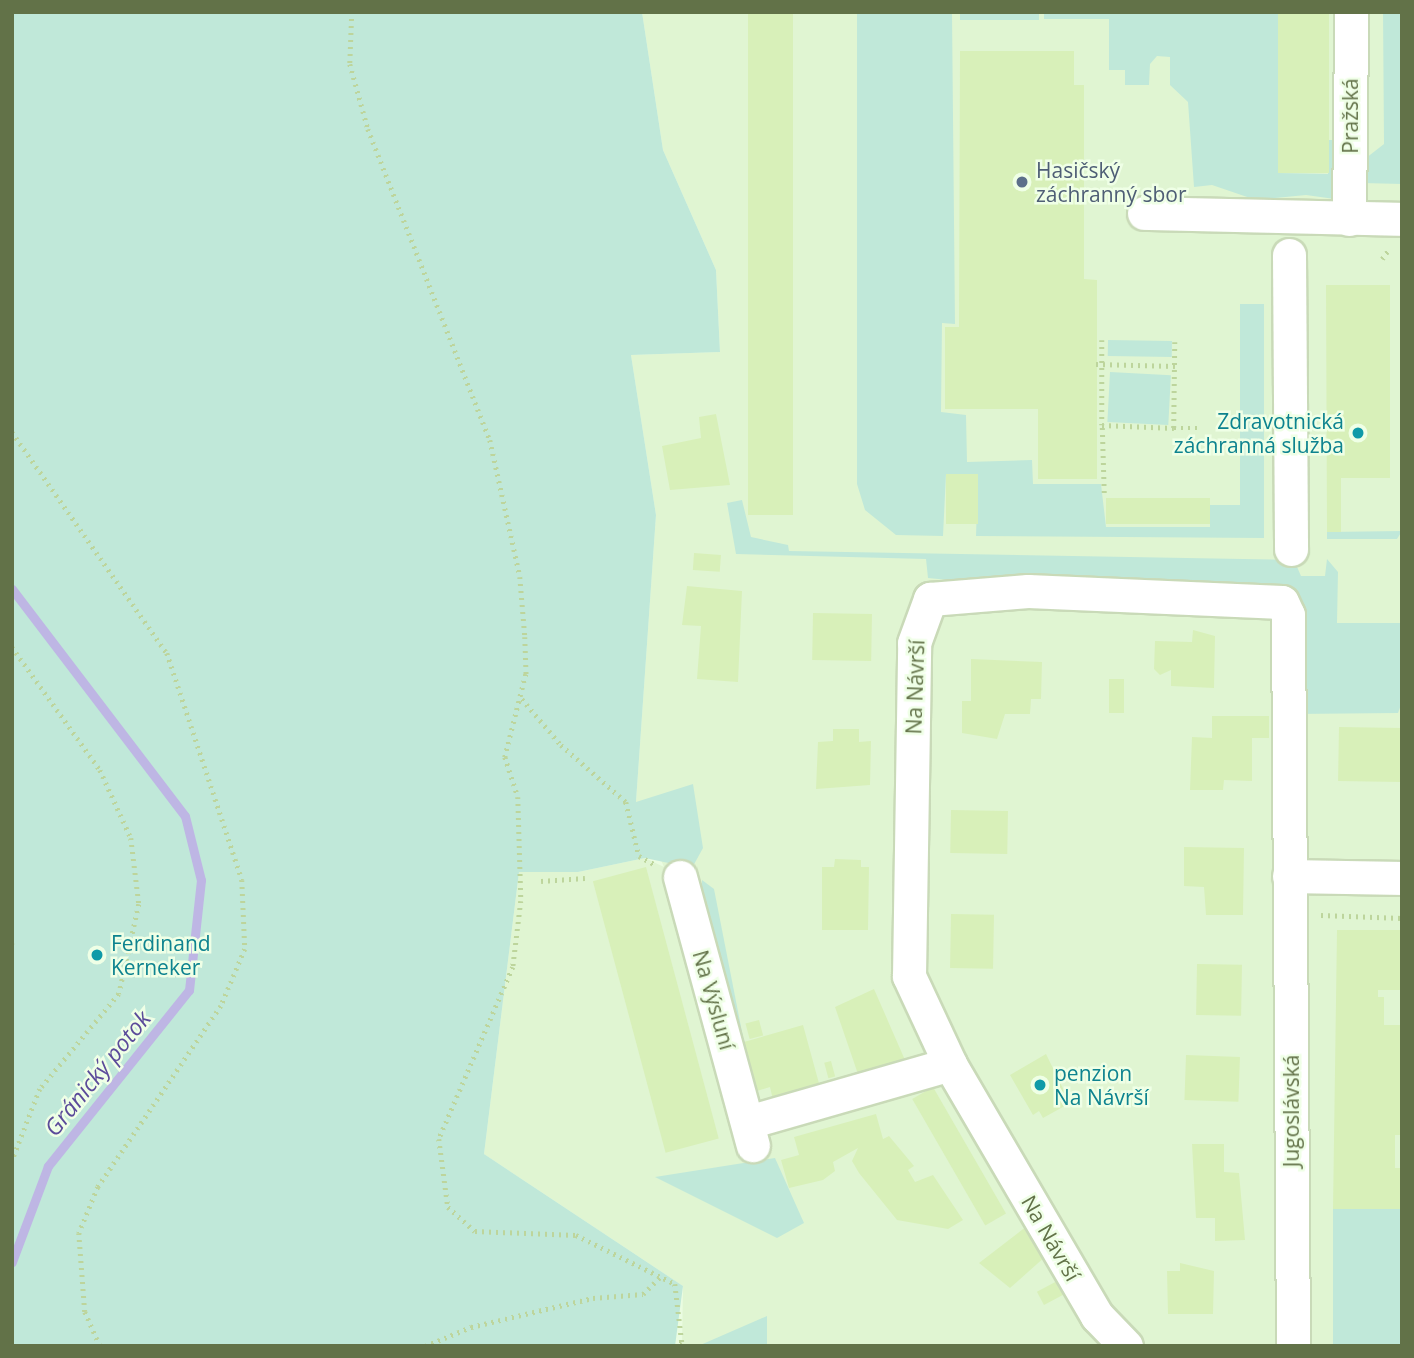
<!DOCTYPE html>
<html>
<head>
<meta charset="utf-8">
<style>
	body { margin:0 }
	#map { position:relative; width:1414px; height:1358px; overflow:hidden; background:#eafce1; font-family:"Open Sans",sans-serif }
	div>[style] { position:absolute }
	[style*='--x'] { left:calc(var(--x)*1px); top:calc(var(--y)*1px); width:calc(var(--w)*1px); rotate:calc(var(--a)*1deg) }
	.residential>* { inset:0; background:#e0f5d2 }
	.green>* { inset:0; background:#c0e8d9; transform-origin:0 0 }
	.stream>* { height:9px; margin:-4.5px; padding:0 4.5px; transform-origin:4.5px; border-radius:4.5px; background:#beb6e4 }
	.building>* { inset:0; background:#d8f0b9; transform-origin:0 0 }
	.path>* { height:4.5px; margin-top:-2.25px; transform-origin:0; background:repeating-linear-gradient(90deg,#bdd59c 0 2px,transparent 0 7px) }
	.roads { filter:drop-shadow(2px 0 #c9dab8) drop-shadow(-2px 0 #c9dab8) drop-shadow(0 2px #c9dab8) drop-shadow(0 -2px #c9dab8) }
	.minor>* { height:33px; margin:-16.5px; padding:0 16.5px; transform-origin:16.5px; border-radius:16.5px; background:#fff }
	.dots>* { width:19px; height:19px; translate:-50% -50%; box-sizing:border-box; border:4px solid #efffe6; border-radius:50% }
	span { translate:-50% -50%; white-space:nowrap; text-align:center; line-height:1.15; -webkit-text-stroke:5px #efffe6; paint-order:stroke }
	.street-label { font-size:21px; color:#627248 }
	.service-label { font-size:21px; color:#4e5e75 }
	.left { translate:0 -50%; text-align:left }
	.culture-label { font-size:21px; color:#0d838f }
	.right { translate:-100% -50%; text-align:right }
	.water-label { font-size:23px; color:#5b4b9a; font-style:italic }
	.frame { position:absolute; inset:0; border:14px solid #627248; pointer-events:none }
</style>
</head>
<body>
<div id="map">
	<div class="residential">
		<i style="clip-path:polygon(642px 12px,1402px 12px,1402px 1346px,682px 1346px,683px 1286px,484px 1154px,519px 872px,578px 872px,645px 858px,664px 867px,636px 802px,656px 515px,631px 355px,720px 352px,716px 270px,663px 150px)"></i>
	</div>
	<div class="green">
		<i style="clip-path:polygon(12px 12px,642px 12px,663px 150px,716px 270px,720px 352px,631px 355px,656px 515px,636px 802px,693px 784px,703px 848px,692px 868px,645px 858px,578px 872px,519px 872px,484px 1154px,683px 1286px,675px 1346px,12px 1346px)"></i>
		<i style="clip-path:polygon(857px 12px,952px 12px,955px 324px,942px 323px,941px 412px,966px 415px,967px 462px,1032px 460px,1033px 484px,1101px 484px,1106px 527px,1210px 527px,1210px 505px,1240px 505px,1240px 304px,1264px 304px,1264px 538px,976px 536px,978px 474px,946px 474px,943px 536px,896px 535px,865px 510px,857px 484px)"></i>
		<i style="left:960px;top:12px;width:79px;height:8px"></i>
		<i style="clip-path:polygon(1044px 12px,1278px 12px,1278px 173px,1328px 174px,1328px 140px,1343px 140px,1342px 200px,1306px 195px,1256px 200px,1212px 185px,1194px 187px,1188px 102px,1170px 85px,1170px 57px,1157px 56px,1150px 64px,1149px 85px,1125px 85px,1125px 70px,1109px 70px,1109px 19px,1044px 19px)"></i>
		<i style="clip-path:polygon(1383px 12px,1402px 12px,1402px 184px,1362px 183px,1361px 162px,1384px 144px)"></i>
		<i style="left:1108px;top:340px;width:64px;height:16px;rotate:1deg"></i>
		<i style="left:1110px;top:372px;width:61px;height:50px;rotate:3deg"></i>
		<i style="clip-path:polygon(742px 500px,751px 537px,788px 545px,789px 551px,1294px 560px,1301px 576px,1325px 576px,1327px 559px,1338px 572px,1337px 623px,1402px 623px,1402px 702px,1398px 713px,1294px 714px,1296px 589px,1009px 586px,928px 578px,926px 559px,736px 554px,727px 503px)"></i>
		<i style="clip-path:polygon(1402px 531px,1397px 539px,1327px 539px,1327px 532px)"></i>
		<i style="clip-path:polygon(702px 880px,714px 889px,744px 1042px,733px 1042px,702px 918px)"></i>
		<i style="clip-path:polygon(775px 1158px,804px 1223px,777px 1238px,655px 1177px)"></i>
		<i style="left:1333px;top:1209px;width:69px;height:137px"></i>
		<i style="clip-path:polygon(767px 1316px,767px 1346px,698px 1346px)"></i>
	</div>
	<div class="stream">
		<i style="--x:12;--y:589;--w:285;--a:52.7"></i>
		<i style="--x:185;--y:816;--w:66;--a:76"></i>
		<i style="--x:201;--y:880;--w:111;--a:96.2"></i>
		<i style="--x:189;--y:990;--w:226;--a:128.7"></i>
		<i style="--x:48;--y:1166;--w:103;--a:110.6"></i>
	</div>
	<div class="building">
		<i style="left:748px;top:12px;width:45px;height:503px"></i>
		<i style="left:1278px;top:12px;width:51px;height:161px"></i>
		<i style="clip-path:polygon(960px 51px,1074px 51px,1074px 85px,1084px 85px,1084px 279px,1097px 280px,1097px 479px,1038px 479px,1038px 409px,945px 409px,945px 327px,959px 327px)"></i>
		<i style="clip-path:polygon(1326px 285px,1390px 285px,1390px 478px,1341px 478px,1341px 532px,1327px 532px)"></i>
		<i style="clip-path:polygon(716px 414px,730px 485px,670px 490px,662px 446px,701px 438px,699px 417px)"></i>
		<i style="left:946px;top:474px;width:32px;height:50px"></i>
		<i style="left:1106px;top:498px;width:104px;height:26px"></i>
		<i style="left:694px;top:553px;width:27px;height:17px;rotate:4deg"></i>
		<i style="clip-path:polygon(687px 586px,742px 591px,738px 682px,697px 679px,701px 626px,682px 625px)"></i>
		<i style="left:813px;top:613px;width:59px;height:47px;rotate:1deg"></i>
		<i style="clip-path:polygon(1193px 630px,1215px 636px,1214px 688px,1171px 686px,1171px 670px,1160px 675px,1154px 669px,1155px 641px,1192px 642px)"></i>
		<i style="clip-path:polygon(971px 659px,1042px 662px,1041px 699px,1031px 699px,1030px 714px,1005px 714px,997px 739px,962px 733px,962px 701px,971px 701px)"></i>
		<i style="left:1109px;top:679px;width:15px;height:34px"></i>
		<i style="clip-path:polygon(1212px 716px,1269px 716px,1269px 738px,1252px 738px,1252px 781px,1224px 780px,1223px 790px,1190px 790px,1192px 737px,1212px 738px)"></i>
		<i style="left:1339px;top:727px;width:63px;height:54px;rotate:1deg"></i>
		<i style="clip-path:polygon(833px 729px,859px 729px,859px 742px,871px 741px,870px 785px,816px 789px,818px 742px,833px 741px)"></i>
		<i style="left:951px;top:810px;width:57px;height:43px;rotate:1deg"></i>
		<i style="clip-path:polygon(1184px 847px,1244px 848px,1243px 915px,1206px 915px,1204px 887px,1184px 886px)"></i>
		<i style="clip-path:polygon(835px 859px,861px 860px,861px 867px,869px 867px,868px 930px,822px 930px,822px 867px,834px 867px)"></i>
		<i style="left:646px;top:867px;width:281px;height:55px;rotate:75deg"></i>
		<i style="left:951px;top:914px;width:43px;height:54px;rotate:1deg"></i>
		<i style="clip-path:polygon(1337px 930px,1402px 930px,1402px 990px,1378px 990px,1378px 997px,1384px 997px,1384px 1025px,1402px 1025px,1402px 1135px,1395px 1135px,1395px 1168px,1402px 1168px,1402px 1209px,1333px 1209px)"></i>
		<i style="left:1197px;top:964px;width:45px;height:51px;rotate:1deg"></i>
		<i style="clip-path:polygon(874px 989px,905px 1060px,859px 1077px,835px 1007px)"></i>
		<i style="left:759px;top:1020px;width:16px;height:14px;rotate:75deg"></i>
		<i style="clip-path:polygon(803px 1025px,820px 1087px,773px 1100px,770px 1087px,757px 1091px,744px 1042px)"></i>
		<i style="clip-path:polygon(1046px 1054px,1070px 1103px,1043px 1118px,1039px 1111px,1033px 1115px,1010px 1075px)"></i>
		<i style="left:1186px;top:1055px;width:54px;height:45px;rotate:2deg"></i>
		<i style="left:831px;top:1061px;width:16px;height:7px;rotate:75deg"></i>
		<i style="left:933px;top:1087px;width:146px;height:24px;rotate:60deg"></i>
		<i style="clip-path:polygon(876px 1114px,883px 1139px,889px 1136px,914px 1166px,908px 1170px,915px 1182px,933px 1175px,963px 1220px,948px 1229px,897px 1220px,859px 1173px,852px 1161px,858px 1148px,833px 1162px,835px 1171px,823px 1180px,789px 1188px,781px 1160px,799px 1155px,794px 1137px)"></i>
		<i style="clip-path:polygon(1192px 1144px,1224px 1144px,1224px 1172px,1239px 1173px,1245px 1240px,1215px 1241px,1215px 1218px,1196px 1218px)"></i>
		<i style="clip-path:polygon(1027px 1226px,1046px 1256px,1010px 1288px,979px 1263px)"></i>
		<i style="clip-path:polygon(1180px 1263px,1214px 1271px,1213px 1314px,1168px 1314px,1167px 1271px,1180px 1271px)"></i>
		<i style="left:1059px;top:1280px;width:15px;height:25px;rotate:62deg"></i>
	</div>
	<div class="path">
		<i style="--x:352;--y:12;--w:52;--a:92.2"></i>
		<i style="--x:350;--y:64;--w:67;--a:74.5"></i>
		<i style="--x:368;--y:129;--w:334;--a:68.6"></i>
		<i style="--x:490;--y:440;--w:140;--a:77.6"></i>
		<i style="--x:520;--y:577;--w:60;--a:85.2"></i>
		<i style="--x:525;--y:637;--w:37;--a:88"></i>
		<i style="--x:526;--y:674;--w:86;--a:104.2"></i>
		<i style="--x:505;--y:757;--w:42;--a:72"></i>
		<i style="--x:518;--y:797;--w:104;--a:88.3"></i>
		<i style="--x:521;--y:901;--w:66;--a:96.9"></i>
		<i style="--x:513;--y:967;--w:187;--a:113.3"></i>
		<i style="--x:439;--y:1139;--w:69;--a:82.5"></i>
		<i style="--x:448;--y:1207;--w:36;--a:42"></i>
		<i style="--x:475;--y:1231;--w:101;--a:2.3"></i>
		<i style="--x:576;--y:1235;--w:110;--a:26.3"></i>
		<i style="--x:675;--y:1284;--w:59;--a:83.2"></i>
		<i style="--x:682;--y:1343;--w:6;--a:149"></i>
		<i style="--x:1382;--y:259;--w:12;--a:-55"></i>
		<i style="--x:1102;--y:340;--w:85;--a:90"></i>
		<i style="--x:1175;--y:342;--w:86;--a:90.7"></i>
		<i style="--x:1174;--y:428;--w:27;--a:0"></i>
		<i style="--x:1096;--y:364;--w:79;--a:1.5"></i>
		<i style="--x:12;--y:432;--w:270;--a:55"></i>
		<i style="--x:167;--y:653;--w:239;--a:71.7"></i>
		<i style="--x:242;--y:880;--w:69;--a:87.5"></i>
		<i style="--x:245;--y:949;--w:62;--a:112.8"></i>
		<i style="--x:221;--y:1006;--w:219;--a:124.2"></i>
		<i style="--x:98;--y:1187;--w:50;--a:112.4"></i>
		<i style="--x:79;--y:1233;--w:79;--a:85.7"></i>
		<i style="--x:85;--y:1312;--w:37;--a:66"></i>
		<i style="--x:1104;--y:493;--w:68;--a:-91.7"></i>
		<i style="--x:1102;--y:425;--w:72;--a:2.4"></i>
		<i style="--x:12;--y:647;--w:151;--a:54.4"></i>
		<i style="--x:100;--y:770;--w:75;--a:65.5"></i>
		<i style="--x:131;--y:838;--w:66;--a:83.1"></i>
		<i style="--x:139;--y:904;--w:92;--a:102.5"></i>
		<i style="--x:119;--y:994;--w:124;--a:129.7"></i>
		<i style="--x:40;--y:1089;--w:77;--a:111.3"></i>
		<i style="--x:522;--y:699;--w:60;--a:49.7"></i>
		<i style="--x:561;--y:745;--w:86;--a:41.2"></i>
		<i style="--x:626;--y:802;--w:56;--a:76.5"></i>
		<i style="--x:639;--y:856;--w:17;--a:28"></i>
		<i style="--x:541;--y:881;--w:44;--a:-3.9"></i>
		<i style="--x:1321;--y:915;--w:81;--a:2.1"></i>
		<i style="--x:12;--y:943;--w:2;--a:90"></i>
		<i style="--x:425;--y:1346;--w:50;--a:-22.4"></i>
		<i style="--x:471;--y:1327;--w:125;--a:-13.4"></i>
		<i style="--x:593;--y:1298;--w:50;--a:-4.6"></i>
		<i style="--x:643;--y:1294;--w:24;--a:-45"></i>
	</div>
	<div class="roads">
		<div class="minor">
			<i style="--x:1144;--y:213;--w:258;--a:1.3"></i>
			<i style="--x:1349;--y:219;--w:207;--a:-89.4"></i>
			<i style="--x:1289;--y:255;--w:294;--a:89.6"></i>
			<i style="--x:1289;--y:876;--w:113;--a:1"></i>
			<i style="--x:680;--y:877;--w:278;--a:74.8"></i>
			<i style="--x:748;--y:1122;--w:210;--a:-16"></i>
			<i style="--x:1126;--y:1346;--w:42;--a:-134"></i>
			<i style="--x:1097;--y:1316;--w:292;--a:-120.3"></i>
			<i style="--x:950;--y:1064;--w:97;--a:-115"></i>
			<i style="--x:909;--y:976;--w:333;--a:-89.1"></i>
			<i style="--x:914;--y:643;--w:47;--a:-70"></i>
			<i style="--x:930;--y:599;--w:98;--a:-4.7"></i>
			<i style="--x:1028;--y:591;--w:254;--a:2.5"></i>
			<i style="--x:1282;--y:602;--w:14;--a:65"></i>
			<i style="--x:1288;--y:615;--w:731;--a:89.61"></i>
		</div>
	</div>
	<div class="dots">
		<i style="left:1022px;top:182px;background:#5c6f8a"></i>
		<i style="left:1358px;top:433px;background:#0f9aa8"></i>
		<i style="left:97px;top:955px;background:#0f9aa8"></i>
		<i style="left:1040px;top:1085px;background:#0f9aa8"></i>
	</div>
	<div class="street-label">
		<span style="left:1350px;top:116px;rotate:-90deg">Pražská</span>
		<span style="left:915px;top:687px;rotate:-88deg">Na Návrší</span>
		<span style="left:714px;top:1000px;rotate:74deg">Na Výsluní</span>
		<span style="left:1291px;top:1111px;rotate:-90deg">Jugoslávská</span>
		<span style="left:1051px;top:1238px;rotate:60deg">Na Návrší</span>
	</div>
	<div class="service-label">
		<span class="left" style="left:1036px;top:182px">Hasičský<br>záchranný sbor</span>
	</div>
	<div class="culture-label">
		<span class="right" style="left:1344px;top:433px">Zdravotnická<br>záchranná služba</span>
		<span class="left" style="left:111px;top:955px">Ferdinand<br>Kerneker</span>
		<span class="left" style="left:1054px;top:1085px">penzion<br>Na Návrší</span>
	</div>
	<div class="water-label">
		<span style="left:97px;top:1073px;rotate:-51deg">Gránický potok</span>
	</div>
	<div class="frame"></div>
</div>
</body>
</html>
